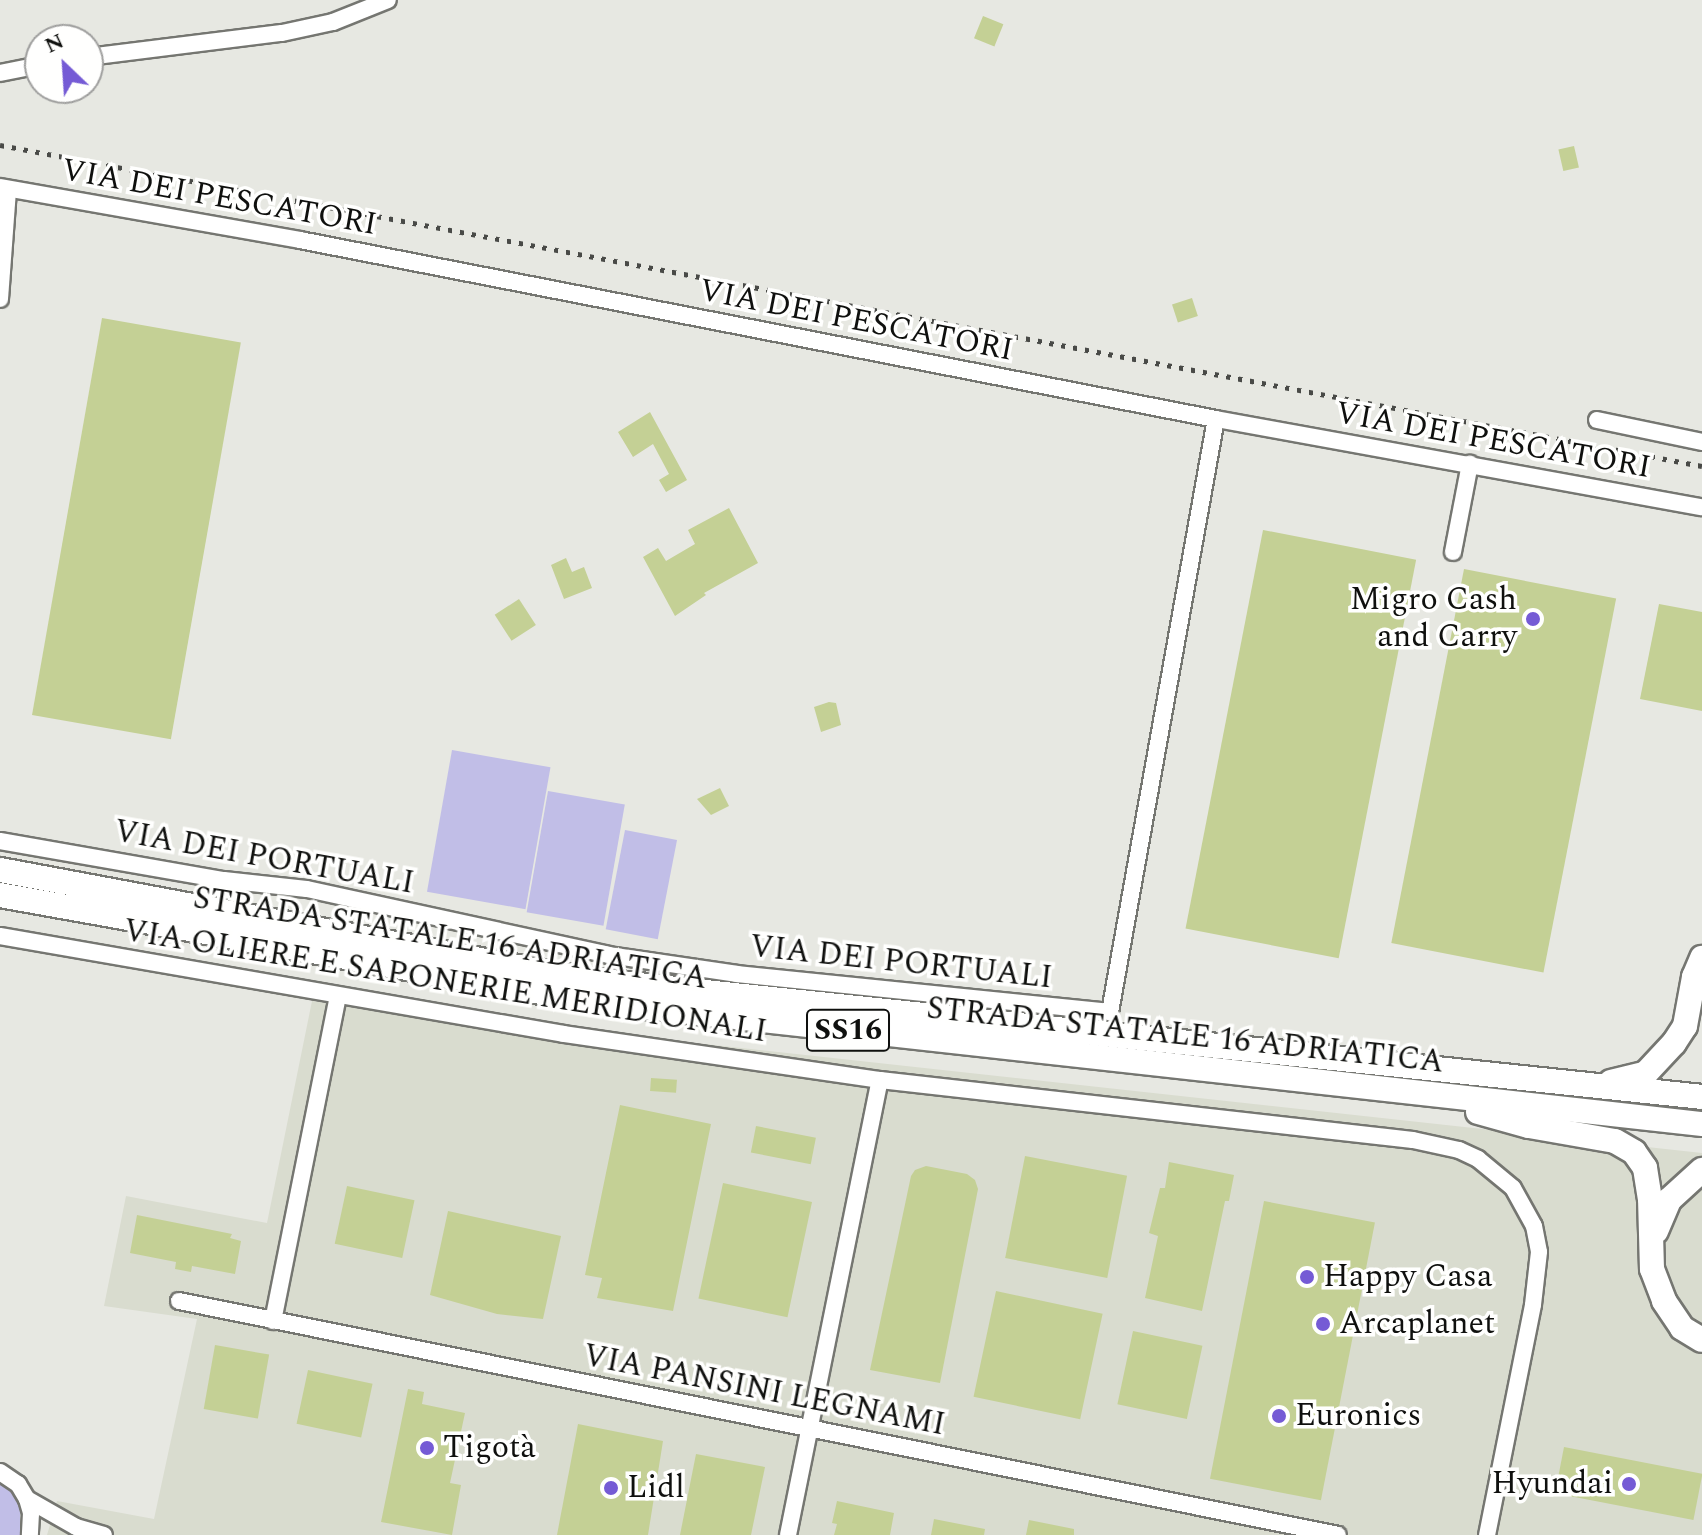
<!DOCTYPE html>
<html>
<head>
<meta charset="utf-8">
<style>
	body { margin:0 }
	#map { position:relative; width:1702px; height:1535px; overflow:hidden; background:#e7e8e2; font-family:Spectral,serif }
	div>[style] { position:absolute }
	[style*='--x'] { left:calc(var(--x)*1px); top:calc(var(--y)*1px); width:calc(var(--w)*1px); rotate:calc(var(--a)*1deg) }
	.built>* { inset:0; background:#d9dccf }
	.green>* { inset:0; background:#c1bee7; transform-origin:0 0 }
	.building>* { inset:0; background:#c4d095; transform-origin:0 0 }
	.roads { filter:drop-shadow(2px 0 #757671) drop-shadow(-2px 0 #757671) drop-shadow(0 2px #757671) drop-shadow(0 -2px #757671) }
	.minor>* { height:16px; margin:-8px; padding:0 8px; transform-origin:8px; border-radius:8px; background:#fff }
	.highway>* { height:24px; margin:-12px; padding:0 12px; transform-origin:12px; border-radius:12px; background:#fff }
	.rail>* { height:5px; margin-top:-2.5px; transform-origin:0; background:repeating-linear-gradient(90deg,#494a47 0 4px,transparent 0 12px) }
	.dots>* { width:22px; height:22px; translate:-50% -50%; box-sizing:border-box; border:4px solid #fffffe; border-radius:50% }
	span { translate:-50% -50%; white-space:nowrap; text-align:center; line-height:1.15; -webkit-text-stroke:7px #fffffe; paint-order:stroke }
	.shield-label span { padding:2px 6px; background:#fffffe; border:2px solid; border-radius:6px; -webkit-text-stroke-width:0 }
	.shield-label { font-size:30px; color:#0f100e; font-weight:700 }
	.street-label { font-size:32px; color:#0f100e }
	.poi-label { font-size:32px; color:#0f100e }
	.right { translate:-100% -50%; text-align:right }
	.left { translate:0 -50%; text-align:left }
	.north { position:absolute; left:24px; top:24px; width:80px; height:80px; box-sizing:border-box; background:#fffffe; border:2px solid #9f9f9e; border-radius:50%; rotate:335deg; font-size:22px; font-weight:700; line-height:32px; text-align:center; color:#0f100e }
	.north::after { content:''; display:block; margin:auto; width:28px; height:36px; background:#755bd5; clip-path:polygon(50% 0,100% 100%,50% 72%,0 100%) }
</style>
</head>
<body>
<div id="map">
	<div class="built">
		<i style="clip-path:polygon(312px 1001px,1702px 1153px,1702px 1535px,47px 1535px,57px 1501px,154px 1519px,197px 1319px,104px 1306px,126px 1196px,267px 1223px)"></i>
	</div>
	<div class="green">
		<i style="left:452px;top:750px;width:100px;height:144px;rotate:10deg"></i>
		<i style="left:548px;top:791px;width:78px;height:123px;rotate:10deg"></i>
		<i style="left:625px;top:830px;width:53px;height:101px;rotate:11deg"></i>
		<i style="clip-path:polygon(0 1480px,13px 1491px,20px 1505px,20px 1535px,0 1535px)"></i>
	</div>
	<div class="building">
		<i style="left:983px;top:16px;width:22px;height:24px;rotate:22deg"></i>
		<i style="left:1574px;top:146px;width:22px;height:16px;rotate:77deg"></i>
		<i style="left:1192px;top:298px;width:19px;height:21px;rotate:72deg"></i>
		<i style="left:102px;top:318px;width:141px;height:403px;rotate:10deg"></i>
		<i style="clip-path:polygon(650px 412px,687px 480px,666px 492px,659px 480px,669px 474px,653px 444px,633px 457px,618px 432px)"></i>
		<i style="clip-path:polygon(729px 508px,758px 563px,704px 593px,706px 595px,675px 616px,643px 557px,658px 548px,666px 561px,695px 544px,688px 530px)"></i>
		<i style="left:1263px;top:530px;width:156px;height:406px;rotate:11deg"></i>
		<i style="clip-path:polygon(566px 558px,572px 572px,584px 567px,592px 588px,564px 599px,551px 565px)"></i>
		<i style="left:1464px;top:569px;width:155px;height:381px;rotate:11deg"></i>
		<i style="left:519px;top:599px;width:31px;height:29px;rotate:57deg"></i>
		<i style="clip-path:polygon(1659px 604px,1702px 612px,1702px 711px,1640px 699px)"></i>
		<i style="clip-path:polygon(829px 702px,836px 703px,841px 725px,821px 732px,814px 707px)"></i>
		<i style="clip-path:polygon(720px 788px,729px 806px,711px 815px,697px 799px)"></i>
		<i style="left:651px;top:1078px;width:26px;height:13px;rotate:4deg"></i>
		<i style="clip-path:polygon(620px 1105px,711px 1124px,673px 1311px,597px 1298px,602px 1278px,585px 1275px)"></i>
		<i style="left:756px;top:1126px;width:61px;height:27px;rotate:11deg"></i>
		<i style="left:1025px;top:1156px;width:104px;height:104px;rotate:11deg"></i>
		<i style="clip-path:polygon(1169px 1162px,1234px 1175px,1229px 1201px,1225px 1201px,1202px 1311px,1145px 1298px,1158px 1236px,1149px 1233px,1160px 1188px,1165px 1188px)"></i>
		<i style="clip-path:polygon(926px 1166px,967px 1174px,975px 1180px,978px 1189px,940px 1383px,870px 1370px,911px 1176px,915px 1170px)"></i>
		<i style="left:723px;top:1183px;width:91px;height:118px;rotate:12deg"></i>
		<i style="left:347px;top:1186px;width:69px;height:59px;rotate:12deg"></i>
		<i style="left:1264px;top:1201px;width:113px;height:283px;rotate:11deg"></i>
		<i style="clip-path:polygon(448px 1211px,561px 1236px,543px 1319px,497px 1314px,430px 1295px)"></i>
		<i style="clip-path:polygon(137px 1215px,232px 1234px,230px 1238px,241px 1241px,235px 1274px,192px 1266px,191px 1272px,175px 1269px,176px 1262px,130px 1253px)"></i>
		<i style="left:996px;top:1291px;width:109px;height:108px;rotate:12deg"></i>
		<i style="left:1133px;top:1331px;width:71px;height:75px;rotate:12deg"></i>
		<i style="left:215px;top:1345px;width:55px;height:65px;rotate:10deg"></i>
		<i style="left:308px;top:1370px;width:66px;height:55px;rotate:12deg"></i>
		<i style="clip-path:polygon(408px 1389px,424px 1392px,422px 1404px,465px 1413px,450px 1483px,461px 1485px,452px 1535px,381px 1522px)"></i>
		<i style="clip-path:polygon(578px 1424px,663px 1441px,648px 1535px,557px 1535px)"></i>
		<i style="left:1564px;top:1447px;width:141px;height:47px;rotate:11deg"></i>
		<i style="clip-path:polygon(696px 1454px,765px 1467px,751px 1535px,680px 1535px)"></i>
		<i style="clip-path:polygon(837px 1501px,894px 1513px,890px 1535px,834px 1535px,837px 1524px,832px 1523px)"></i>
		<i style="clip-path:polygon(934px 1519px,985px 1529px,984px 1535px,931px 1535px)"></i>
		<i style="clip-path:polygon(1029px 1520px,1074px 1529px,1074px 1535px,1026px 1535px)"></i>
	</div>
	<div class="roads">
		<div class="minor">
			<i style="--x:88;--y:57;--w:195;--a:-7.1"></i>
			<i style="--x:282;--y:33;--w:52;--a:-12.2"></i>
			<i style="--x:333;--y:22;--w:59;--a:-21.8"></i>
			<i style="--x:0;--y:73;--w:41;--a:-11.3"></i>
			<i style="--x:0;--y:187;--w:305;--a:10"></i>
			<i style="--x:300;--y:240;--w:933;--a:11.06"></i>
			<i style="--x:1216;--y:419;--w:494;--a:10.3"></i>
			<i style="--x:0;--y:299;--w:110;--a:-85.8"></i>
			<i style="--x:1597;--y:420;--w:107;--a:11.8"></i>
			<i style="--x:1453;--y:552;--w:90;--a:-79.1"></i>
			<i style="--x:0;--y:841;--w:227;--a:9.9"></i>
			<i style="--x:224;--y:880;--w:83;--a:6.2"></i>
			<i style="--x:307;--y:889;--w:309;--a:12.3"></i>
			<i style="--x:609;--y:955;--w:129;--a:8.4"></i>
			<i style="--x:737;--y:974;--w:375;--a:5.8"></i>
			<i style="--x:1110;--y:1012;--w:602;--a:-79.87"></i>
			<i style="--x:0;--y:936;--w:572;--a:9.86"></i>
			<i style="--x:564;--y:1034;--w:319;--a:8.3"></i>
			<i style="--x:880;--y:1080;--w:536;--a:6.42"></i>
			<i style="--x:1413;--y:1140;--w:47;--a:12.3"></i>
			<i style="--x:1459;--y:1150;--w:21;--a:25"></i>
			<i style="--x:1478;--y:1159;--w:45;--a:39.6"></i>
			<i style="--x:1513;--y:1188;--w:43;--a:61.1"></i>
			<i style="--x:1534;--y:1226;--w:26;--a:79"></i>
			<i style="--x:1539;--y:1252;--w:53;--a:96.5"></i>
			<i style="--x:1533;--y:1305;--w:235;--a:101.3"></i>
			<i style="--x:179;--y:1301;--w:1182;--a:11.41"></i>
			<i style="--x:273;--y:1321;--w:332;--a:-78.7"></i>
			<i style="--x:0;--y:1472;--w:22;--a:34"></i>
			<i style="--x:18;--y:1484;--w:17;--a:59"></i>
			<i style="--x:27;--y:1499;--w:15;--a:74"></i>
			<i style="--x:31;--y:1513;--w:22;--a:93"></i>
			<i style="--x:27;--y:1499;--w:56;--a:29.7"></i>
			<i style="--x:76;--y:1527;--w:29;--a:16"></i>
			<i style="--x:788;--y:1535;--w:464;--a:-78.6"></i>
		</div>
		<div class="highway">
			<i style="--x:0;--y:870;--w:592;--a:10.61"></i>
			<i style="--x:582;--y:979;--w:1126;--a:6.01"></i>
			<i style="--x:0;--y:895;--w:600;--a:10.17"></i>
			<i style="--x:591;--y:1001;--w:1118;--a:6.32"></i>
			<i style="--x:1611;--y:1082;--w:36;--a:-14"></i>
			<i style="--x:1646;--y:1073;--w:41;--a:-47"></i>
			<i style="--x:1674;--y:1043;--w:20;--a:-57"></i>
			<i style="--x:1685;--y:1026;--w:50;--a:-79.6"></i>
			<i style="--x:1694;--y:977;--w:21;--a:-67"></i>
			<i style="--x:1478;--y:1112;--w:53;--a:15.4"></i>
			<i style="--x:1529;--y:1126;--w:87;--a:9.9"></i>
			<i style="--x:1615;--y:1141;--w:22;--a:30"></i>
			<i style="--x:1634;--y:1152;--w:19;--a:55"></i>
			<i style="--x:1645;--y:1168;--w:30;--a:81"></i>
			<i style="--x:1650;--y:1198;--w:71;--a:88.4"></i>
			<i style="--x:1652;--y:1269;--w:34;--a:69"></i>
			<i style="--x:1664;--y:1301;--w:32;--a:56"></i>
			<i style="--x:1682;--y:1328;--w:23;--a:31"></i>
			<i style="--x:1656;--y:1231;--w:34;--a:-67"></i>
			<i style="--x:1669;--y:1200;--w:45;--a:-42.3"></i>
		</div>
	</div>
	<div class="rail">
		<i style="--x:0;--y:145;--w:1732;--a:10.68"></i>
	</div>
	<div class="dots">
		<i style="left:1533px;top:619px;background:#755bd5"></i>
		<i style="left:1307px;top:1277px;background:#755bd5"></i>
		<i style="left:1323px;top:1324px;background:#755bd5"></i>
		<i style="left:1279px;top:1416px;background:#755bd5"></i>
		<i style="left:427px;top:1448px;background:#755bd5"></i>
		<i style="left:1629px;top:1484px;background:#755bd5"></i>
		<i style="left:611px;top:1488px;background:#755bd5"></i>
	</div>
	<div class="shield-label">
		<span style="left:848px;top:1030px">SS16</span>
	</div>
	<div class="street-label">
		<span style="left:219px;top:198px;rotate:10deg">VIA DEI PESCATORI</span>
		<span style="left:856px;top:321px;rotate:11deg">VIA DEI PESCATORI</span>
		<span style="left:1493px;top:441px;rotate:10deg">VIA DEI PESCATORI</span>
		<span style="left:264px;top:858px;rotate:10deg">VIA DEI PORTUALI</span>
		<span style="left:450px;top:939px;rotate:9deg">STRADA STATALE 16 ADRIATICA</span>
		<span style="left:901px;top:963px;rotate:6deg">VIA DEI PORTUALI</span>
		<span style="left:445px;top:982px;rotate:9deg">VIA OLIERE E SAPONERIE MERIDIONALI</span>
		<span style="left:1185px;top:1036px;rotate:6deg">STRADA STATALE 16 ADRIATICA</span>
		<span style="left:764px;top:1391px;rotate:11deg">VIA PANSINI LEGNAMI</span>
	</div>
	<div class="poi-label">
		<span class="right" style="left:1517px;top:619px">Migro Cash<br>and Carry</span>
		<span class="left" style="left:1323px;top:1277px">Happy Casa</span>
		<span class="left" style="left:1339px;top:1324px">Arcaplanet</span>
		<span class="left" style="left:1295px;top:1416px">Euronics</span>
		<span class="left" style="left:443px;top:1448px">Tigotà</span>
		<span class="right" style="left:1613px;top:1484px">Hyundai</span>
		<span class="left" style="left:627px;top:1488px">Lidl</span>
	</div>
	<div class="north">N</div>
</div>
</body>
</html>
